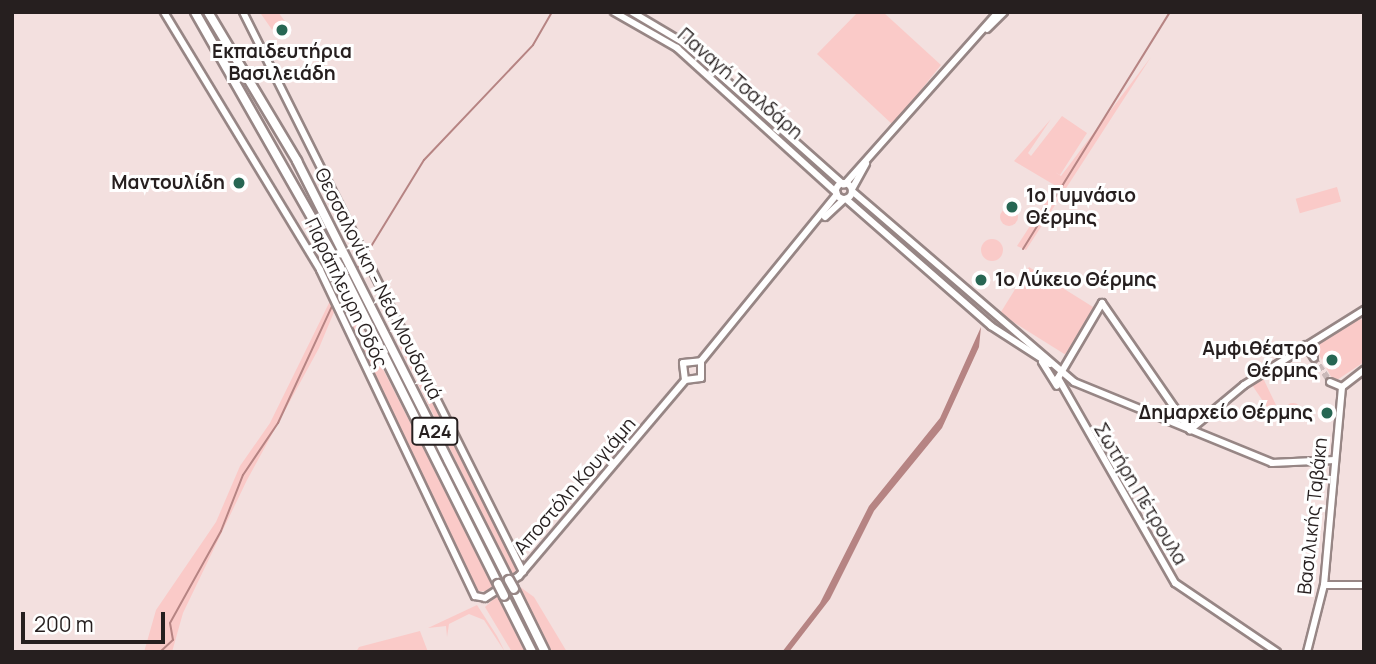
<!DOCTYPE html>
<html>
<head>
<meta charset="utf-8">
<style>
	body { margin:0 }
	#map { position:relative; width:1376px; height:664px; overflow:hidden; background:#f3e0df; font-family:Manrope,sans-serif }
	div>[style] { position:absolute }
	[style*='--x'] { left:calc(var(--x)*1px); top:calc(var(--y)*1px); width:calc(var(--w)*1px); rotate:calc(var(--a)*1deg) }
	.green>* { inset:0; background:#facac8; transform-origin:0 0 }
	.round { border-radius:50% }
	.water>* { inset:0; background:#b68483 }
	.stream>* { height:2px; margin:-1px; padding:0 1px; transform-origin:1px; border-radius:1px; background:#b68483 }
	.secondary-tunnel>* { height:6px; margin-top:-3px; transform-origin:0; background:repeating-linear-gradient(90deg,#cab9b9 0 6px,transparent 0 9px) }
	.roads { filter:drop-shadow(2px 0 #978685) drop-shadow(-2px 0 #978685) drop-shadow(0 2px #978685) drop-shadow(0 -2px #978685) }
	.secondary>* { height:6px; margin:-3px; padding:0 3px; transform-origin:3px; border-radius:3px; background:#fff }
	.secondary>.ring { margin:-3px; padding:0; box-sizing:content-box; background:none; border:6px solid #fff; border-radius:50% }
	.highway>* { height:8px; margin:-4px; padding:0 4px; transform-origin:4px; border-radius:4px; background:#fff }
	.bridges { filter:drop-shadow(2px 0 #978685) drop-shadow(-2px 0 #978685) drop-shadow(0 2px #978685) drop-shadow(0 -2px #978685) }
	.highway-bridge>* { height:8px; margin:-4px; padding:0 4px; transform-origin:4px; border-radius:4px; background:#fff }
	.dots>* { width:19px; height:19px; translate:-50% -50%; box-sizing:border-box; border:4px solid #fff; border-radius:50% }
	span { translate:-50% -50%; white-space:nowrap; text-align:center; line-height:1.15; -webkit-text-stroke:6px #fff; paint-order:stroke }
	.shield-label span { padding:2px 5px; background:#fff; border:2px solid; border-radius:5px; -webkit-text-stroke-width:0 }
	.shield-label { font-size:18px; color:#261f1f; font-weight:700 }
	.poi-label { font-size:19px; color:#261f1f; font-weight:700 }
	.right { translate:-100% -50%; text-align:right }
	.left { translate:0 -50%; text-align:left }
	.street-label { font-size:19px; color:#261f1f }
	.frame { position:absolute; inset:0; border:14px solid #261f1f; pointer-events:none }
	.scale { position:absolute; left:21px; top:612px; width:144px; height:32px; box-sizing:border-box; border:4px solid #261f1f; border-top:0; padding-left:9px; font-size:21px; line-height:24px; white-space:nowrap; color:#261f1f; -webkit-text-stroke:5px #fff; paint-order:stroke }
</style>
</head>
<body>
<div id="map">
	<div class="green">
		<i style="clip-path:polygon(278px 12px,287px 24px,275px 34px,261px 14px)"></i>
		<i style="clip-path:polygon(858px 12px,883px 12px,941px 65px,893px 125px,817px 54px)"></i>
		<i style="clip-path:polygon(1151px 57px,1026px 250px,1017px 246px,1056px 186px,1014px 161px,1051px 119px,1028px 153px,1031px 156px,1062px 116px,1087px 133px,1060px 175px,1055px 172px,1061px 176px)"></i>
		<i style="clip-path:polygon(303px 180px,542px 652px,539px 652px)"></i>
		<i style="left:1337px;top:187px;width:15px;height:43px;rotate:74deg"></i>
		<i class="round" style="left:1000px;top:208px;width:18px;height:18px"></i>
		<i class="round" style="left:981px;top:239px;width:22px;height:22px"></i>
		<i style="left:1029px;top:267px;width:77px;height:55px;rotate:32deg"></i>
		<i style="clip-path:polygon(347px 291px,358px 315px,355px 331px,340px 298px)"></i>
		<i style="clip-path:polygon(377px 300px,473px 478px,516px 567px,514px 579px)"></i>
		<i style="clip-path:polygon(330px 301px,334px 312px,319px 348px,247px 480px,183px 613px,172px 652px,144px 652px,156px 610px,216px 522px,240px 466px,270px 423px)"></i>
		<i style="clip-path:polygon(1356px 317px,1364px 321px,1364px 362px,1334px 382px,1313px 344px)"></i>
		<i style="clip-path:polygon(367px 340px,385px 373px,495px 590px,476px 592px,357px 346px)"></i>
		<i style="clip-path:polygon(1263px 378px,1276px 405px,1269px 410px,1252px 385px)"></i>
		<i class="round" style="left:1285px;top:403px;width:16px;height:16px"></i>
		<i style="clip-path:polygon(516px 584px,534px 597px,567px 652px,551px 652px)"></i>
		<i style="clip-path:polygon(498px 595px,527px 652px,512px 652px,485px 607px)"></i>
		<i style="clip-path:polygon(477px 605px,497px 636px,505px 652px,484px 620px,469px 614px,449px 624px,447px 637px,446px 626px,428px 628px)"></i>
		<i style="clip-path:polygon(420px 631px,428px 652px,356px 652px,359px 647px)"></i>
	</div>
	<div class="water">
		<i style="clip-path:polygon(981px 327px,979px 347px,942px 428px,874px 511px,830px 599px,789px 652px,782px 652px,820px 603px,869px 506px,940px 418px)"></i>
	</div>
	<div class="stream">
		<i style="--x:1023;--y:249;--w:279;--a:-58.2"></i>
		<i style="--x:367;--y:253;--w:109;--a:-58.5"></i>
		<i style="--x:424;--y:160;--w:158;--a:-46.5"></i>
		<i style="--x:533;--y:45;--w:38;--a:-60"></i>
		<i style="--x:358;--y:267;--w:11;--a:-56"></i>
		<i style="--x:338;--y:294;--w:11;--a:-49"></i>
		<i style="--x:160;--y:652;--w:18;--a:-43"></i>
		<i style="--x:173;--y:640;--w:17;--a:-100"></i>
		<i style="--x:170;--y:623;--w:105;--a:-61"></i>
		<i style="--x:221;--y:531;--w:60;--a:-68.6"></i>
		<i style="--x:243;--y:475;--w:63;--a:-56.1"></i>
		<i style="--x:278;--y:423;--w:131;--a:-65.2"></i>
		<i style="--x:1361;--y:652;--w:4;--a:-34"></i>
	</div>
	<div class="secondary-tunnel">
		<i style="--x:1314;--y:358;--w:29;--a:56"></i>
	</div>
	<div class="roads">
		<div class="secondary">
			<i style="--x:164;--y:12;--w:301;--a:58.8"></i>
			<i style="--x:320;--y:270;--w:361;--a:64.6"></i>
			<i style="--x:475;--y:596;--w:10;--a:11"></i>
			<i style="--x:485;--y:598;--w:40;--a:-32.9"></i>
			<i style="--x:519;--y:576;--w:257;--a:-49.7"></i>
			<i style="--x:243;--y:12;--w:626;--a:63.43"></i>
			<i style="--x:614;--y:12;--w:73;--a:29.7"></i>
			<i style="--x:677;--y:48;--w:215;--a:42.2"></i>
			<i style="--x:632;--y:12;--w:61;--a:30.8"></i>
			<i style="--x:684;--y:43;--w:213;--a:41.6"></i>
			<i style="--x:987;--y:29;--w:24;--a:-45"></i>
			<i class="ring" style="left:836px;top:183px;width:10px;height:10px"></i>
			<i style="--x:845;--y:184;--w:230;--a:-48.3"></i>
			<i style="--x:852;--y:189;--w:29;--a:-61"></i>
			<i style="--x:852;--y:191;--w:293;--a:40.7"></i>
			<i style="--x:1074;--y:382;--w:214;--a:22.2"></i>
			<i style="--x:1272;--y:463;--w:63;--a:-2.7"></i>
			<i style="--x:846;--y:199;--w:193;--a:41.2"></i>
			<i style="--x:991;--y:326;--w:70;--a:32.8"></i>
			<i style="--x:825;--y:217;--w:26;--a:-43"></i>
			<i style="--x:1306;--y:345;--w:15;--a:58"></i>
			<i style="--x:701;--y:361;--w:215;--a:-50.8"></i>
			<i style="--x:1042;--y:362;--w:28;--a:58"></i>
			<i style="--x:685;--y:380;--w:17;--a:-97"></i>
			<i style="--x:683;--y:363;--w:18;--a:-6"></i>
			<i style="--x:685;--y:380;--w:16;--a:-7"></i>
			<i style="--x:701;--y:378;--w:17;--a:-90"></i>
			<i style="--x:1330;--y:382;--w:13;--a:23"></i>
			<i style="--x:1324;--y:585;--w:40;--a:0"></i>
			<i style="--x:1277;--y:652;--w:123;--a:-145.9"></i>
			<i style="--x:1175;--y:583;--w:236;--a:-119.7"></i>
			<i style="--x:1058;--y:378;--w:87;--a:-59.6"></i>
			<i style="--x:1102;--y:303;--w:155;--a:55.3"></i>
			<i style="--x:1190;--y:430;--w:70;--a:-39.8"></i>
			<i style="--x:1244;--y:385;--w:142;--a:-32"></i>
			<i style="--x:1307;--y:652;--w:69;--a:-75.8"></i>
			<i style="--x:1324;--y:585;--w:199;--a:-84.8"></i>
			<i style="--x:1342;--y:387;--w:28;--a:-38"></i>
		</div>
		<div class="highway">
			<i style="--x:195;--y:12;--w:293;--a:60.4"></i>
			<i style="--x:340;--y:267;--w:354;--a:63.5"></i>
			<i style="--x:208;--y:12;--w:174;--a:59.1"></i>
			<i style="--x:297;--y:161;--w:470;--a:63.2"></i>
			<i style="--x:514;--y:589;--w:70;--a:63.8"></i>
			<i style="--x:504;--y:596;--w:63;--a:63.4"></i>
		</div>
	</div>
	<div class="bridges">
		<div class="highway-bridge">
			<i style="--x:509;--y:580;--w:10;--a:61"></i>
			<i style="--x:498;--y:584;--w:13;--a:63"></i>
		</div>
	</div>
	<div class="dots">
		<i style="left:282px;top:30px;background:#276653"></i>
		<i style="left:239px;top:183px;background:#276653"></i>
		<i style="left:1012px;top:207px;background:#276653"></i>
		<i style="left:981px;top:280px;background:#276653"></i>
		<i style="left:1332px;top:360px;background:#276653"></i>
		<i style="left:1327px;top:413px;background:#276653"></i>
	</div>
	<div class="shield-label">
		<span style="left:435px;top:431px">Α24</span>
	</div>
	<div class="poi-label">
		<span style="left:282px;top:63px">Εκπαιδευτήρια<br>Βασιλειάδη</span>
		<span class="right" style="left:225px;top:183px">Μαντουλίδη</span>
		<span class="left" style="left:1026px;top:207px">1ο Γυμνάσιο<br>Θέρμης</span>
		<span class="left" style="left:995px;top:280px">1ο Λύκειο Θέρμης</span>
		<span class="right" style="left:1318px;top:360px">Αμφιθέατρο<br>Θέρμης</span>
		<span class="right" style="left:1313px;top:413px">Δημαρχείο Θέρμης</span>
	</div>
	<div class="street-label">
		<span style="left:740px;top:84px;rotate:41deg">Παναγή Τσαλδάρη</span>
		<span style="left:378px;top:284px;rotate:63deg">Θεσσαλονίκη - Νέα Μουδανιά</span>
		<span style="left:346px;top:293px;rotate:64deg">Παράπλευρη Οδός</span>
		<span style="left:575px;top:486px;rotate:-49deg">Αποστόλη Κουγιάμη</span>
		<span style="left:1140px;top:494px;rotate:59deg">Σωτήρη Πέτρουλα</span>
		<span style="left:1313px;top:516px;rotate:-84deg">Βασιλικής Ταβάκη</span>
	</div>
	<div class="frame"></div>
	<div class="scale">200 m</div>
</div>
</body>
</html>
